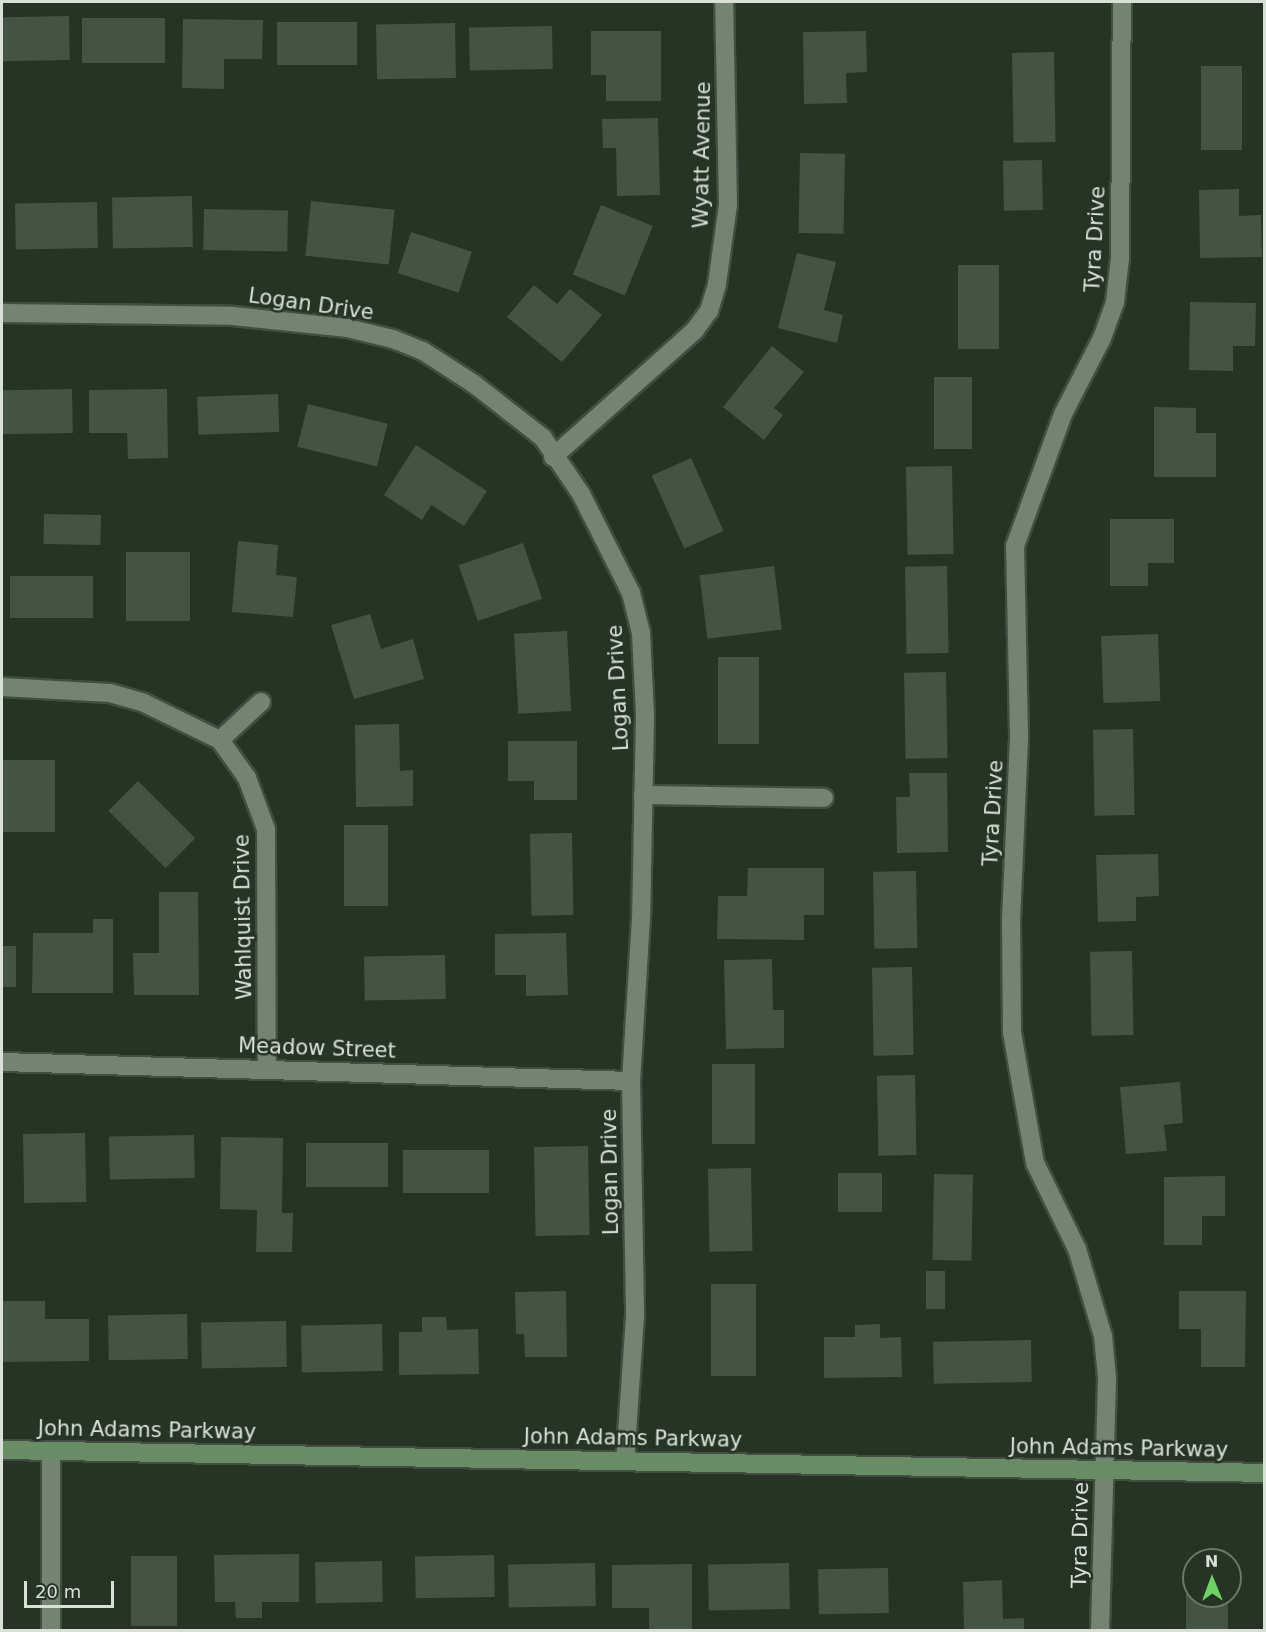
<!DOCTYPE html>
<html>
<head>
<meta charset="utf-8">
<style>
	body { margin:0 }
	#map { position:relative; width:1266px; height:1632px; overflow:hidden; background:#263325; font-family:"DejaVu Sans",sans-serif }
	div>[style] { position:absolute }
	[style*='--x'] { left:calc(var(--x)*1px); top:calc(var(--y)*1px); width:calc(var(--w)*1px); rotate:calc(var(--a)*1deg) }
	.building>* { inset:0; background:#455344; transform-origin:0 0 }
	.roads { filter:drop-shadow(2px 0 #434d42) drop-shadow(-2px 0 #434d42) drop-shadow(0 2px #434d42) drop-shadow(0 -2px #434d42) }
	.street>* { height:18px; margin:-9px; padding:0 9px; transform-origin:9px; border-radius:9px; background:#758373 }
	.secondary>* { height:18px; margin:-9px; padding:0 9px; transform-origin:9px; border-radius:9px; background:#688d64 }
	span { translate:-50% -50%; white-space:nowrap; text-align:center; line-height:1.15; -webkit-text-stroke:5px #263325; paint-order:stroke }
	.street-label { font-size:21px; color:#d8e0d7 }
	.frame { position:absolute; inset:0; border:3px solid #d8e0d7; pointer-events:none }
	.north { position:absolute; left:1182px; top:1548px; width:60px; height:60px; box-sizing:border-box; background:#263325; border:2px solid #6d786c; border-radius:50%; rotate:359deg; font-size:16px; font-weight:700; line-height:24px; text-align:center; color:#d8e0d7 }
	.north::after { content:''; display:block; margin:auto; width:21px; height:27px; background:#6cd362; clip-path:polygon(50% 0,100% 100%,50% 72%,0 100%) }
	.scale { position:absolute; left:24px; top:1581px; width:90px; height:27px; box-sizing:border-box; border:3px solid #d8e0d7; border-top:0; padding-left:8px; font-size:18px; line-height:21px; white-space:nowrap; color:#d8e0d7; -webkit-text-stroke:4px #263325; paint-order:stroke }
</style>
</head>
<body>
<div id="map">
	<div class="building">
		<i style="left:69px;top:16px;width:44px;height:67px;rotate:89deg"></i>
		<i style="left:165px;top:18px;width:45px;height:83px;rotate:90deg"></i>
		<i style="clip-path:polygon(183px 19px,263px 20px,262px 59px,224px 59px,224px 89px,182px 88px)"></i>
		<i style="left:357px;top:22px;width:43px;height:80px;rotate:90deg"></i>
		<i style="left:455px;top:23px;width:55px;height:79px;rotate:89deg"></i>
		<i style="left:552px;top:26px;width:43px;height:83px;rotate:89deg"></i>
		<i style="clip-path:polygon(591px 31px,661px 31px,661px 101px,606px 101px,606px 75px,591px 75px)"></i>
		<i style="clip-path:polygon(866px 31px,867px 72px,846px 73px,847px 103px,804px 104px,803px 32px)"></i>
		<i style="left:1054px;top:52px;width:90px;height:42px;rotate:89deg"></i>
		<i style="left:1201px;top:66px;width:41px;height:84px"></i>
		<i style="clip-path:polygon(658px 118px,660px 195px,617px 196px,616px 148px,603px 148px,602px 119px)"></i>
		<i style="left:800px;top:153px;width:45px;height:80px;rotate:1deg"></i>
		<i style="left:1042px;top:160px;width:50px;height:39px;rotate:89deg"></i>
		<i style="clip-path:polygon(1239px 189px,1239px 216px,1261px 215px,1262px 257px,1200px 258px,1199px 190px)"></i>
		<i style="left:192px;top:196px;width:51px;height:80px;rotate:89deg"></i>
		<i style="left:311px;top:201px;width:84px;height:55px;rotate:6deg"></i>
		<i style="left:97px;top:202px;width:46px;height:82px;rotate:89deg"></i>
		<i style="left:601px;top:205px;width:56px;height:75px;rotate:22deg"></i>
		<i style="left:204px;top:209px;width:84px;height:41px;rotate:1deg"></i>
		<i style="left:411px;top:232px;width:64px;height:43px;rotate:18deg"></i>
		<i style="clip-path:polygon(797px 253px,836px 262px,824px 310px,843px 315px,837px 343px,778px 328px)"></i>
		<i style="left:958px;top:265px;width:41px;height:84px"></i>
		<i style="clip-path:polygon(534px 285px,557px 304px,570px 289px,602px 315px,562px 362px,507px 317px)"></i>
		<i style="clip-path:polygon(1190px 302px,1256px 303px,1255px 346px,1233px 346px,1233px 371px,1189px 370px)"></i>
		<i style="clip-path:polygon(772px 346px,804px 372px,774px 408px,783px 415px,764px 440px,723px 407px)"></i>
		<i style="left:934px;top:377px;width:38px;height:72px"></i>
		<i style="left:72px;top:389px;width:44px;height:70px;rotate:89deg"></i>
		<i style="clip-path:polygon(167px 389px,168px 458px,128px 459px,127px 433px,89px 433px,89px 390px)"></i>
		<i style="left:278px;top:394px;width:38px;height:81px;rotate:88deg"></i>
		<i style="left:308px;top:404px;width:82px;height:44px;rotate:14deg"></i>
		<i style="clip-path:polygon(1154px 407px,1196px 408px,1196px 433px,1216px 433px,1216px 477px,1154px 477px)"></i>
		<i style="clip-path:polygon(416px 445px,487px 491px,464px 526px,431px 505px,422px 520px,384px 495px)"></i>
		<i style="left:691px;top:458px;width:80px;height:43px;rotate:66deg"></i>
		<i style="left:952px;top:466px;width:88px;height:46px;rotate:89deg"></i>
		<i style="left:44px;top:514px;width:57px;height:30px;rotate:1deg"></i>
		<i style="clip-path:polygon(1110px 519px,1174px 519px,1174px 563px,1148px 563px,1148px 586px,1110px 586px)"></i>
		<i style="clip-path:polygon(238px 541px,278px 545px,276px 575px,297px 577px,293px 617px,232px 612px)"></i>
		<i style="left:523px;top:543px;width:59px;height:68px;rotate:71deg"></i>
		<i style="left:126px;top:552px;width:64px;height:69px"></i>
		<i style="left:774px;top:566px;width:64px;height:75px;rotate:83deg"></i>
		<i style="left:947px;top:566px;width:87px;height:42px;rotate:89deg"></i>
		<i style="left:93px;top:576px;width:42px;height:83px;rotate:90deg"></i>
		<i style="clip-path:polygon(370px 614px,381px 649px,413px 639px,424px 679px,354px 699px,331px 625px)"></i>
		<i style="left:567px;top:631px;width:80px;height:53px;rotate:87deg"></i>
		<i style="left:1158px;top:634px;width:67px;height:57px;rotate:88deg"></i>
		<i style="left:718px;top:657px;width:41px;height:87px"></i>
		<i style="left:946px;top:672px;width:86px;height:42px;rotate:89deg"></i>
		<i style="clip-path:polygon(399px 724px,400px 771px,413px 770px,413px 806px,356px 807px,355px 725px)"></i>
		<i style="left:1133px;top:729px;width:86px;height:40px;rotate:89deg"></i>
		<i style="clip-path:polygon(508px 741px,577px 741px,577px 800px,534px 800px,534px 781px,508px 781px)"></i>
		<i style="left:2px;top:760px;width:53px;height:72px"></i>
		<i style="clip-path:polygon(909px 773px,947px 773px,948px 852px,897px 853px,896px 797px,910px 797px)"></i>
		<i style="left:138px;top:781px;width:81px;height:42px;rotate:45deg"></i>
		<i style="left:344px;top:825px;width:44px;height:81px"></i>
		<i style="left:572px;top:833px;width:82px;height:42px;rotate:89deg"></i>
		<i style="clip-path:polygon(1158px 854px,1159px 896px,1136px 897px,1136px 921px,1098px 922px,1096px 855px)"></i>
		<i style="clip-path:polygon(748px 868px,824px 868px,824px 915px,804px 915px,804px 940px,717px 939px,718px 896px,747px 896px)"></i>
		<i style="left:916px;top:871px;width:77px;height:43px;rotate:89deg"></i>
		<i style="clip-path:polygon(159px 892px,198px 892px,199px 995px,134px 995px,133px 953px,159px 953px)"></i>
		<i style="clip-path:polygon(93px 919px,113px 919px,113px 993px,32px 993px,33px 933px,93px 933px)"></i>
		<i style="clip-path:polygon(566px 933px,568px 995px,526px 996px,526px 975px,495px 975px,495px 934px)"></i>
		<i style="left:2px;top:946px;width:14px;height:41px"></i>
		<i style="left:1132px;top:951px;width:84px;height:42px;rotate:89deg"></i>
		<i style="left:445px;top:955px;width:44px;height:81px;rotate:89deg"></i>
		<i style="clip-path:polygon(772px 959px,773px 1010px,784px 1010px,784px 1048px,726px 1049px,724px 960px)"></i>
		<i style="left:912px;top:967px;width:88px;height:40px;rotate:89deg"></i>
		<i style="left:712px;top:1064px;width:43px;height:80px"></i>
		<i style="left:915px;top:1075px;width:80px;height:38px;rotate:89deg"></i>
		<i style="clip-path:polygon(1180px 1082px,1183px 1123px,1164px 1125px,1167px 1151px,1126px 1154px,1120px 1087px)"></i>
		<i style="left:85px;top:1133px;width:69px;height:62px;rotate:89deg"></i>
		<i style="left:194px;top:1135px;width:43px;height:85px;rotate:89deg"></i>
		<i style="clip-path:polygon(221px 1137px,283px 1138px,282px 1213px,293px 1213px,292px 1252px,256px 1252px,257px 1210px,220px 1209px)"></i>
		<i style="left:306px;top:1143px;width:82px;height:44px"></i>
		<i style="left:588px;top:1146px;width:89px;height:54px;rotate:89deg"></i>
		<i style="left:403px;top:1150px;width:86px;height:43px"></i>
		<i style="left:751px;top:1168px;width:83px;height:43px;rotate:89deg"></i>
		<i style="left:838px;top:1173px;width:44px;height:39px"></i>
		<i style="left:934px;top:1174px;width:39px;height:86px;rotate:1deg"></i>
		<i style="clip-path:polygon(1225px 1176px,1225px 1216px,1202px 1216px,1202px 1245px,1164px 1245px,1164px 1177px)"></i>
		<i style="left:926px;top:1271px;width:19px;height:38px"></i>
		<i style="left:711px;top:1284px;width:45px;height:92px"></i>
		<i style="clip-path:polygon(566px 1291px,567px 1357px,525px 1357px,524px 1334px,516px 1334px,515px 1292px)"></i>
		<i style="clip-path:polygon(1179px 1291px,1246px 1291px,1245px 1367px,1201px 1367px,1201px 1329px,1179px 1329px)"></i>
		<i style="clip-path:polygon(2px 1301px,45px 1301px,45px 1319px,89px 1319px,89px 1361px,2px 1362px)"></i>
		<i style="left:187px;top:1314px;width:45px;height:79px;rotate:89deg"></i>
		<i style="clip-path:polygon(422px 1317px,446px 1317px,447px 1330px,478px 1329px,479px 1374px,399px 1375px,399px 1332px,422px 1332px)"></i>
		<i style="left:286px;top:1321px;width:46px;height:85px;rotate:89deg"></i>
		<i style="left:382px;top:1324px;width:47px;height:81px;rotate:89deg"></i>
		<i style="clip-path:polygon(880px 1324px,880px 1338px,901px 1337px,902px 1377px,824px 1378px,824px 1337px,855px 1337px,855px 1325px)"></i>
		<i style="left:1031px;top:1340px;width:42px;height:98px;rotate:89deg"></i>
		<i style="clip-path:polygon(299px 1554px,299px 1602px,262px 1602px,262px 1618px,236px 1618px,235px 1602px,215px 1602px,214px 1555px)"></i>
		<i style="left:494px;top:1555px;width:42px;height:79px;rotate:89deg"></i>
		<i style="left:131px;top:1556px;width:46px;height:70px"></i>
		<i style="left:382px;top:1561px;width:41px;height:67px;rotate:89deg"></i>
		<i style="left:595px;top:1563px;width:43px;height:87px;rotate:89deg"></i>
		<i style="left:789px;top:1563px;width:46px;height:81px;rotate:89deg"></i>
		<i style="clip-path:polygon(692px 1564px,692px 1630px,649px 1630px,649px 1608px,612px 1608px,612px 1565px)"></i>
		<i style="left:888px;top:1568px;width:45px;height:70px;rotate:89deg"></i>
		<i style="clip-path:polygon(1186px 1577px,1194px 1577px,1194px 1596px,1228px 1596px,1228px 1630px,1186px 1630px)"></i>
		<i style="clip-path:polygon(1002px 1580px,1003px 1619px,1024px 1618px,1024px 1630px,964px 1630px,963px 1582px)"></i>
	</div>
	<div class="roads">
		<div class="street">
			<i style="--x:2;--y:313;--w:231;--a:0.7"></i>
			<i style="--x:233;--y:316;--w:115;--a:6"></i>
			<i style="--x:347;--y:328;--w:47;--a:13.4"></i>
			<i style="--x:393;--y:339;--w:32;--a:22"></i>
			<i style="--x:423;--y:351;--w:61;--a:32.9"></i>
			<i style="--x:474;--y:384;--w:88;--a:38"></i>
			<i style="--x:543;--y:438;--w:68;--a:55.8"></i>
			<i style="--x:581;--y:494;--w:111;--a:63.2"></i>
			<i style="--x:631;--y:593;--w:41;--a:76"></i>
			<i style="--x:641;--y:633;--w:83;--a:87.2"></i>
			<i style="--x:645;--y:716;--w:202;--a:91.1"></i>
			<i style="--x:641;--y:918;--w:163;--a:93.5"></i>
			<i style="--x:631;--y:1081;--w:235;--a:89"></i>
			<i style="--x:635;--y:1316;--w:145;--a:93.9"></i>
			<i style="--x:553;--y:457;--w:191;--a:-41.8"></i>
			<i style="--x:695;--y:330;--w:24;--a:-54"></i>
			<i style="--x:709;--y:311;--w:28;--a:-73"></i>
			<i style="--x:717;--y:284;--w:80;--a:-82.1"></i>
			<i style="--x:728;--y:205;--w:203;--a:-91.1"></i>
			<i style="--x:2;--y:687;--w:108;--a:3.2"></i>
			<i style="--x:110;--y:693;--w:35;--a:16"></i>
			<i style="--x:144;--y:703;--w:85;--a:26"></i>
			<i style="--x:220;--y:740;--w:47;--a:54.6"></i>
			<i style="--x:247;--y:778;--w:54;--a:69.6"></i>
			<i style="--x:266;--y:829;--w:241;--a:89.8"></i>
			<i style="--x:220;--y:740;--w:56;--a:-42.8"></i>
			<i style="--x:643;--y:795;--w:181;--a:0.9"></i>
			<i style="--x:2;--y:1062;--w:629;--a:1.73"></i>
			<i style="--x:51;--y:1630;--w:179;--a:-90"></i>
			<i style="--x:1100;--y:1630;--w:252;--a:-88.4"></i>
			<i style="--x:1107;--y:1378;--w:42;--a:-95.4"></i>
			<i style="--x:1103;--y:1336;--w:91;--a:-106.6"></i>
			<i style="--x:1077;--y:1249;--w:96;--a:-116"></i>
			<i style="--x:1035;--y:1163;--w:132;--a:-100"></i>
			<i style="--x:1012;--y:1033;--w:112;--a:-90.5"></i>
			<i style="--x:1011;--y:921;--w:186;--a:-87.5"></i>
			<i style="--x:1019;--y:735;--w:189;--a:-91.2"></i>
			<i style="--x:1015;--y:546;--w:140;--a:-70"></i>
			<i style="--x:1063;--y:414;--w:85;--a:-62.8"></i>
			<i style="--x:1102;--y:338;--w:38;--a:-70"></i>
			<i style="--x:1115;--y:302;--w:44;--a:-83.5"></i>
			<i style="--x:1120;--y:258;--w:256;--a:-89.6"></i>
		</div>
		<div class="secondary">
			<i style="--x:2;--y:1450;--w:1262;--a:1.04"></i>
		</div>
	</div>
	<div class="street-label">
		<span style="left:702px;top:155px;rotate:-89deg">Wyatt Avenue</span>
		<span style="left:1095px;top:239px;rotate:-87deg">Tyra Drive</span>
		<span style="left:311px;top:304px;rotate:8deg">Logan Drive</span>
		<span style="left:618px;top:688px;rotate:-93deg">Logan Drive</span>
		<span style="left:993px;top:813px;rotate:-87deg">Tyra Drive</span>
		<span style="left:243px;top:917px;rotate:-91deg">Wahlquist Drive</span>
		<span style="left:317px;top:1048px;rotate:2deg">Meadow Street</span>
		<span style="left:610px;top:1172px;rotate:-91deg">Logan Drive</span>
		<span style="left:147px;top:1430px;rotate:1deg">John Adams Parkway</span>
		<span style="left:633px;top:1438px;rotate:1deg">John Adams Parkway</span>
		<span style="left:1119px;top:1448px;rotate:1deg">John Adams Parkway</span>
		<span style="left:1080px;top:1535px;rotate:-89deg">Tyra Drive</span>
	</div>
	<div class="frame"></div>
	<div class="north">N</div>
	<div class="scale">20 m</div>
</div>
</body>
</html>
